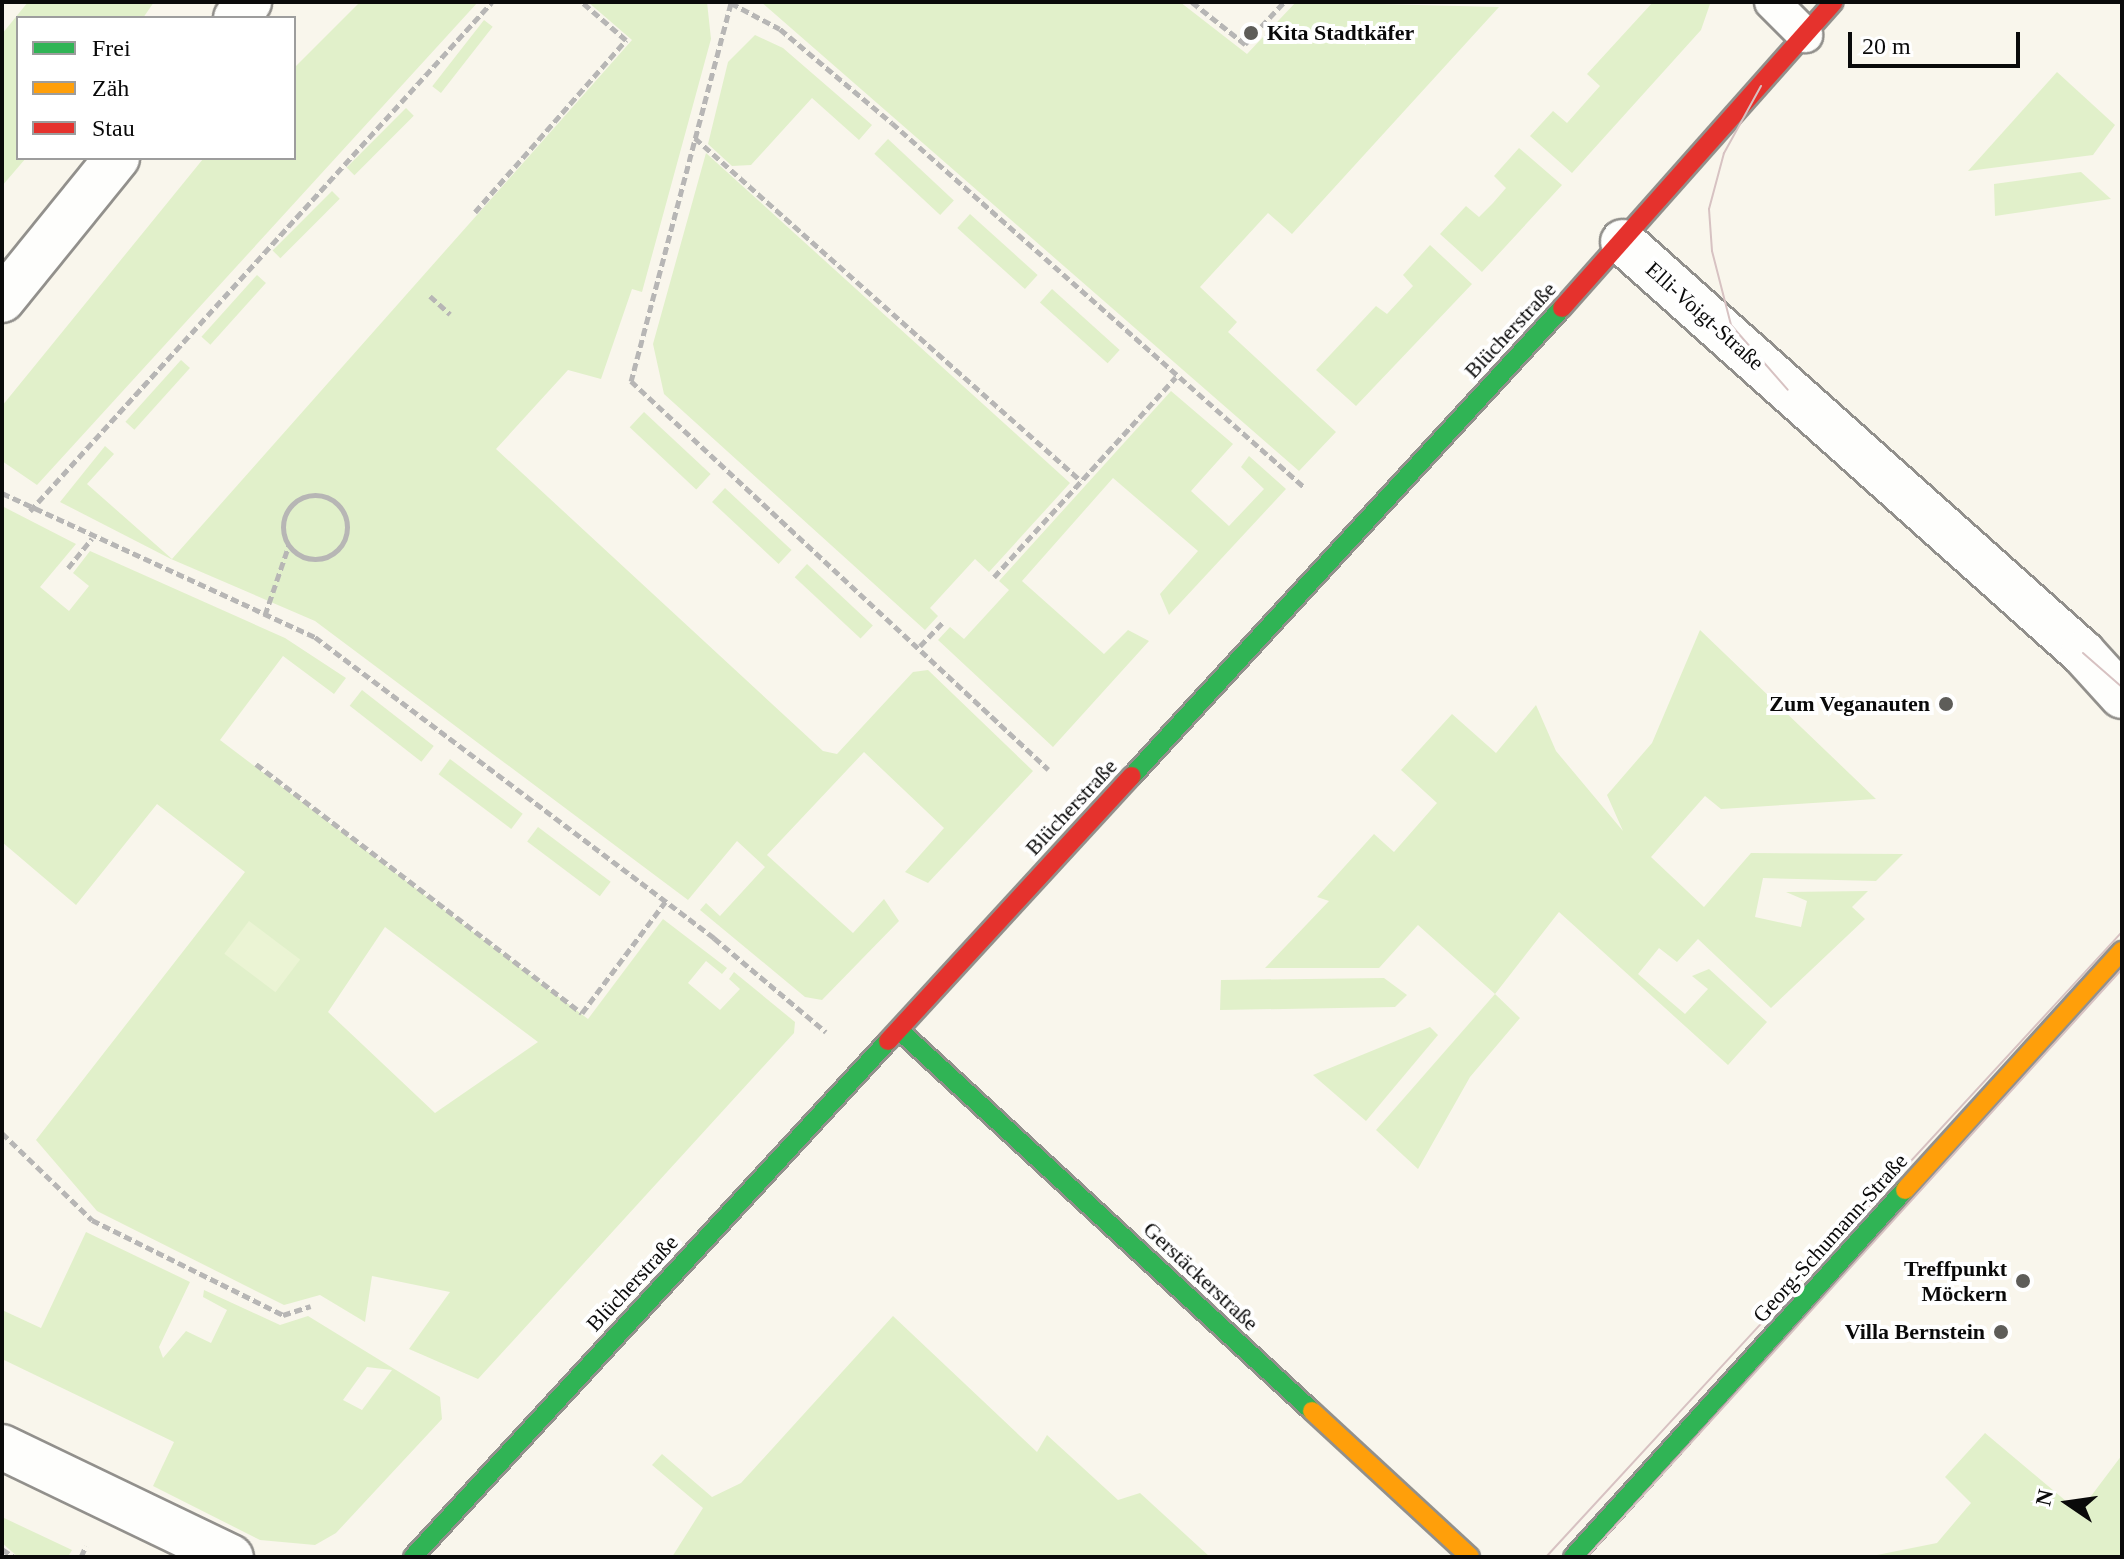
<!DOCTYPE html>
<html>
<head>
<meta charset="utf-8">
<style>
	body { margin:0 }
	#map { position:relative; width:2124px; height:1559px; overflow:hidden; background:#f9f6ec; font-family:"Times New Roman",serif }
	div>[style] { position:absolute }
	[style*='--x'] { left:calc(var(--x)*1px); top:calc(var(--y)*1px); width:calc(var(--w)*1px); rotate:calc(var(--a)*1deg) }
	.green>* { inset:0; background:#e1f0ca; transform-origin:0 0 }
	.pitch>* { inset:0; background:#ebf4d4; transform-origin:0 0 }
	.path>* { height:5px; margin-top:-2.5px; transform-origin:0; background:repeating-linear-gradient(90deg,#b7b6b5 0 8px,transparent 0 12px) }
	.path>.ring { margin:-2.5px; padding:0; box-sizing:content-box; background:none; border:5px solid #b7b6b5; border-radius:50% }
	.roads { filter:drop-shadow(2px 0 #92908c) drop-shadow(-2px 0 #92908c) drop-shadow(0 2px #92908c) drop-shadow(0 -2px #92908c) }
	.lane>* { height:34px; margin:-17px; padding:0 17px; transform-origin:17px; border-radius:17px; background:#fefefc }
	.street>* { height:44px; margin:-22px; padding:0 22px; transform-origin:22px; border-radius:22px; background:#fefefc }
	.fast>* { height:18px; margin:-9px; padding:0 9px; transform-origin:9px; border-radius:9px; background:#30b455 }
	.slow>* { height:18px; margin:-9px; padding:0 9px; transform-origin:9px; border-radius:9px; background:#ff9f0a }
	.jam>* { height:18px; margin:-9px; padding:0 9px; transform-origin:9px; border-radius:9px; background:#e5322d }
	.tram>* { height:2px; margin:-1px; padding:0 1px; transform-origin:1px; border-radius:1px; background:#d7c2c2 }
	.dots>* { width:22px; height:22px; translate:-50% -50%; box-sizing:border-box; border:4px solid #fff; border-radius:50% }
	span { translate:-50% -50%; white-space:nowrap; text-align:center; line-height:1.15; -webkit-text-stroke:8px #fff; paint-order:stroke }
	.poi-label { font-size:22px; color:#0a0a0a; font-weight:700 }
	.left { translate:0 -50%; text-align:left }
	.right { translate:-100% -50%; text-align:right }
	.street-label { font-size:22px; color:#0a0a0a }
	.frame { position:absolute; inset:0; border:4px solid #0a0a0a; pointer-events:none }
	.legend { position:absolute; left:16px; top:16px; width:280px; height:144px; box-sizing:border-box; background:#fff; border:2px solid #9d9d9d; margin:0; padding:10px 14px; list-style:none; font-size:24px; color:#0a0a0a }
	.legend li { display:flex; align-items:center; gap:16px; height:40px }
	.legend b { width:40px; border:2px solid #9d9d9d }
	.north { position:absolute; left:2028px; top:1463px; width:80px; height:80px; -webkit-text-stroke:6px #fff; paint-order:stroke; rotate:283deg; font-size:22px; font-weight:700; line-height:32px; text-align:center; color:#0a0a0a }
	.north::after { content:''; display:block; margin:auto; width:28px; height:36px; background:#0a0a0a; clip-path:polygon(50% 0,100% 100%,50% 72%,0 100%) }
	.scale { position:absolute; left:1848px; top:32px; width:172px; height:36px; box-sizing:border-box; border:4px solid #0a0a0a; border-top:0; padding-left:10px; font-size:24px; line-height:28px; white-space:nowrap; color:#0a0a0a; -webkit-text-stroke:6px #fff; paint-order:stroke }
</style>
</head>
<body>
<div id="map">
	<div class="green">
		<i style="clip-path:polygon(28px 2px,154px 2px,143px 18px,18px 18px,18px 158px,26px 158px,2px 186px,2px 34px)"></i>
		<i style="clip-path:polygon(360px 2px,478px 2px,37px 485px,2px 461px,2px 406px,203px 159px,294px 158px,294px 68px)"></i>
		<i style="clip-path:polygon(588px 2px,707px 2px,711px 39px,642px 292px,632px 289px,601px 379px,568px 370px,496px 449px,823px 751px,837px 754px,913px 672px,928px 670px,1033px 771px,928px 883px,905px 872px,944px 828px,864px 752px,767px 855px,853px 933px,884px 899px,899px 921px,822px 1000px,805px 997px,700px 910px,706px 903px,720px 916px,765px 867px,737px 841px,688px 900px,315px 621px,171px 559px,60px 502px,105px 446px,114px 454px,87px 484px,172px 559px,632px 40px)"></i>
		<i style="clip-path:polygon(761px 2px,1180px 2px,1247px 54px,1296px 2px,1499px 7px,1292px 234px,1268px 213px,1200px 287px,1237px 322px,1228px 332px,1336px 432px,1299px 471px)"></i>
		<i style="clip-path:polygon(1653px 2px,1710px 4px,1701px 30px,1572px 173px,1530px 136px,1553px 111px,1567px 123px,1600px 86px,1587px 74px)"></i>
		<i style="left:484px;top:20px;width:11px;height:84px;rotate:38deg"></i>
		<i style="clip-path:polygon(755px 35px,783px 48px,872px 125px,859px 140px,812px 98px,751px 165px,732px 166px,708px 144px,728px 62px)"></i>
		<i style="clip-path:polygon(2057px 72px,2115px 125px,2093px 155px,1968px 171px)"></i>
		<i style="left:406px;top:108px;width:11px;height:84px;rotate:45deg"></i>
		<i style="left:888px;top:139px;width:90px;height:20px;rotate:43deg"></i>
		<i style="clip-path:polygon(1519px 148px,1562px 185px,1482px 272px,1440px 234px,1466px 206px,1479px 217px,1493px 203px,1506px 188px,1494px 176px)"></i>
		<i style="clip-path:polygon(706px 153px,1070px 483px,989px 572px,975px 559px,930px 608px,938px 616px,925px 630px,664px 394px,653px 344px)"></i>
		<i style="clip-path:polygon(2081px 172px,2111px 199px,1995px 216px,1994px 184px)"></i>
		<i style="left:332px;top:191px;width:11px;height:84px;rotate:45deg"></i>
		<i style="left:970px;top:214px;width:91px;height:19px;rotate:42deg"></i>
		<i style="clip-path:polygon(1430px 245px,1472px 284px,1356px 406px,1316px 370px,1376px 306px,1387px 314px,1413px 286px,1403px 275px)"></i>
		<i style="left:257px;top:275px;width:12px;height:83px;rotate:42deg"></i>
		<i style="left:1052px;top:289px;width:91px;height:18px;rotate:42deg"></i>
		<i style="left:181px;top:360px;width:12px;height:83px;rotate:42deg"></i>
		<i style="clip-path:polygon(1171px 391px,1233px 444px,1191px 491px,1229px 526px,1264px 489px,1241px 467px,1249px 456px,1286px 489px,1169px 615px,1160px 594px,1198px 551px,1113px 478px,1022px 581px,1104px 654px,1128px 630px,1149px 641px,1053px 747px,938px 640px,950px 627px,964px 639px,1009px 590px,999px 581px)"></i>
		<i style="left:644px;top:412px;width:91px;height:21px;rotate:43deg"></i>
		<i style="left:725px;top:488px;width:91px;height:19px;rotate:43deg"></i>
		<i style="clip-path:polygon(evenodd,2px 506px,76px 544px,40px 587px,69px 611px,89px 586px,73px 573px,90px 551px,285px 638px,346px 678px,334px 694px,283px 656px,220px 740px,588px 1019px,663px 919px,727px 968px,722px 974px,706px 961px,688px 983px,720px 1010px,740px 989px,729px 979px,734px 972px,795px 1022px,794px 1033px,478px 1379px,409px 1349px,450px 1292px,372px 1276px,365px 1322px,320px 1295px,284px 1305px,97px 1211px,36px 1140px,245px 872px,157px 804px,76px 905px,2px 842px,2px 506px,385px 927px,538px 1042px,435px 1113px,328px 1012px,385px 927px)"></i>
		<i style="left:807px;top:564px;width:90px;height:18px;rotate:43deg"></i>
		<i style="clip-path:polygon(1700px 630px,1876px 799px,1721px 809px,1705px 796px,1651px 857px,1704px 907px,1751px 853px,1903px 854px,1876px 881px,1763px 878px,1755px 917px,1801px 927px,1807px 901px,1786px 892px,1868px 891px,1852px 907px,1865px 919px,1771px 1008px,1698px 939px,1677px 962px,1659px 948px,1638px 974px,1685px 1014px,1708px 989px,1692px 976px,1709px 969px,1767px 1022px,1728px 1065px,1559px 912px,1495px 994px,1520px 1018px,1470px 1077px,1418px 1169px,1376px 1130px,1495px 994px,1418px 925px,1379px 968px,1265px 968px,1329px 901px,1317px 897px,1374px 834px,1394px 852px,1437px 803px,1401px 770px,1452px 714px,1496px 753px,1536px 705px,1556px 751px,1623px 831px,1607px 795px,1652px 743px)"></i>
		<i style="left:362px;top:690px;width:91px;height:20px;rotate:38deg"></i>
		<i style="left:450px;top:759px;width:91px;height:19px;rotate:37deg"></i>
		<i style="left:538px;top:827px;width:91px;height:18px;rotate:37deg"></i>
		<i style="clip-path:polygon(1384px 978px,1407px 995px,1395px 1007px,1220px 1010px,1221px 980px)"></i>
		<i style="clip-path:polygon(1430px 1027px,1438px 1035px,1366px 1121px,1313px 1075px)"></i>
		<i style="clip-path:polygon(evenodd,86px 1232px,190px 1282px,159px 1347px,163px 1358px,186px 1331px,211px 1343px,227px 1310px,203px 1297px,204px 1290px,280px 1325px,308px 1316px,440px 1397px,442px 1419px,336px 1533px,315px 1545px,260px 1540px,153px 1486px,174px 1442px,2px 1359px,2px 1310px,41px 1328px,86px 1232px,367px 1367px,392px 1370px,362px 1410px,343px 1400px,367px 1367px)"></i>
		<i style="clip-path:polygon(893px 1316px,1037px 1452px,1047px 1435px,1118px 1500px,1140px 1493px,1210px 1557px,672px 1557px,703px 1508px,652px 1465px,662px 1454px,712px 1497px,741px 1483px)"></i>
		<i style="clip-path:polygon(1985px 1433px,2079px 1512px,2122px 1455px,2122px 1557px,1867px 1557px,1937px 1543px,1971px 1503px,1945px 1477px)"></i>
		<i style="clip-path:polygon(2px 1517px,72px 1550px,68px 1557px,18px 1557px,2px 1543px)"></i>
	</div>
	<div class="pitch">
		<i style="left:249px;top:921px;width:64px;height:41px;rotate:37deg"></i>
	</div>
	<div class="path">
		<i style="--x:1192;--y:2;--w:68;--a:38.4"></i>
		<i style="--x:1245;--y:44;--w:57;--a:-47.1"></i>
		<i style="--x:731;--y:3;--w:391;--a:104.8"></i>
		<i style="--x:631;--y:381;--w:570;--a:42.94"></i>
		<i style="--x:731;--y:3;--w:55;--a:28"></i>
		<i style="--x:780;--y:29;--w:146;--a:40"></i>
		<i style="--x:892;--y:123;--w:550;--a:41.46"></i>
		<i style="--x:695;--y:138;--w:516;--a:41.62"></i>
		<i style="--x:475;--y:212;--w:229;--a:-48.7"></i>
		<i style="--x:626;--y:40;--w:58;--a:-139.2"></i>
		<i style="--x:430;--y:296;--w:27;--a:42"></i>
		<i style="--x:2;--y:493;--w:345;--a:24.7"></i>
		<i style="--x:315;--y:637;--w:500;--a:37"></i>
		<i style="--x:714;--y:938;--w:146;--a:40"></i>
		<i class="ring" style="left:283px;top:495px;width:59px;height:59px"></i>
		<i style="--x:30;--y:511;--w:687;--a:-47.77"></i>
		<i style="--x:68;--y:568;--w:38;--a:-51"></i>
		<i style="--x:994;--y:577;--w:270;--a:-47.7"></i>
		<i style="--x:265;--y:615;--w:74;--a:-71.1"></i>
		<i style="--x:920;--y:646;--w:35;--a:-46"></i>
		<i style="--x:256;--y:764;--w:410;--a:37.4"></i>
		<i style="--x:582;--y:1013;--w:139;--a:-53.2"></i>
		<i style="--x:2;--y:1133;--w:125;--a:44"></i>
		<i style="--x:92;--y:1220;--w:213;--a:26.4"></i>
		<i style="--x:283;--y:1315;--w:29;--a:-18"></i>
		<i style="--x:2;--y:1549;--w:14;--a:34"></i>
		<i style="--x:81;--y:1557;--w:12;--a:-66"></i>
	</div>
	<div class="roads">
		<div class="lane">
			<i style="--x:1772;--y:2;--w:47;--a:45"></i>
		</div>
		<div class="street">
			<i style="--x:236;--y:18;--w:21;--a:-51"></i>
			<i style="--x:1623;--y:242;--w:617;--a:41.78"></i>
			<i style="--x:2083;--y:653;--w:58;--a:47.8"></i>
			<i style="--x:2;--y:300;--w:183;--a:-51"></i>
			<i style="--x:2;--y:1447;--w:254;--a:25.7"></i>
		</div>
		<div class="fast">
			<i style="--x:1132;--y:776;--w:636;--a:-47.42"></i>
			<i style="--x:899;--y:1030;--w:562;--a:42.69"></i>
			<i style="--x:413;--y:1557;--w:701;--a:-47.37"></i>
			<i style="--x:1573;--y:1557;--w:495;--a:-47.9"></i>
		</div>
		<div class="slow">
			<i style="--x:1905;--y:1190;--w:323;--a:-47.8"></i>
			<i style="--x:1312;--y:1411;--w:215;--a:42.7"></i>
		</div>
		<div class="jam">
			<i style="--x:1562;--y:308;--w:409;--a:-48.4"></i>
			<i style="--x:888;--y:1041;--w:360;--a:-47.4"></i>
		</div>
	</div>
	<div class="tram">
		<i style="--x:1761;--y:86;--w:77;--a:118.9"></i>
		<i style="--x:1724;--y:153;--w:58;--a:105"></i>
		<i style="--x:1709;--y:209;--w:42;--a:85.9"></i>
		<i style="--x:1712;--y:251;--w:76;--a:75.6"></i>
		<i style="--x:1731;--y:325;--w:86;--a:48.8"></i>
		<i style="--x:2083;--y:653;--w:52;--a:41.1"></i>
		<i style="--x:1546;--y:1557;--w:850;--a:-47.34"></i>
		<i style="--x:1587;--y:1557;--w:795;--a:-47.7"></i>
	</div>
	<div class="dots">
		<i style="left:1251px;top:33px;background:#5e5d59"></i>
		<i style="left:1946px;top:704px;background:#5e5d59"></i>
		<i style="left:2023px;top:1281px;background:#5e5d59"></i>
		<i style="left:2001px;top:1332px;background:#5e5d59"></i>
	</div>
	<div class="poi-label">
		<span class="left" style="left:1267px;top:33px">Kita Stadtkäfer</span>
		<span class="right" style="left:1930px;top:704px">Zum Veganauten</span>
		<span class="right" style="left:2007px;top:1281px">Treffpunkt<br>Möckern</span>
		<span class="right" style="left:1985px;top:1332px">Villa Bernstein</span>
	</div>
	<div class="street-label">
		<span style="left:1705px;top:316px;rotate:42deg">Elli-Voigt-Straße</span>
		<span style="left:1510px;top:330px;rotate:-47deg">Blücherstraße</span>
		<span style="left:1071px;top:807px;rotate:-47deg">Blücherstraße</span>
		<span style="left:1830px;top:1238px;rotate:-48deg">Georg-Schumann-Straße</span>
		<span style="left:1201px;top:1276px;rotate:43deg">Gerstäckerstraße</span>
		<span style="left:632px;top:1283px;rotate:-47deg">Blücherstraße</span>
	</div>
	<div class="frame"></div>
	<ul class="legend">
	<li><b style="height:10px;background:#30b455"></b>Frei</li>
	<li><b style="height:10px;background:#ff9f0a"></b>Zäh</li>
	<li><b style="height:10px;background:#e5322d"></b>Stau</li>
	</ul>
	<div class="north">N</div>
	<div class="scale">20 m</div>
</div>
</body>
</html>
